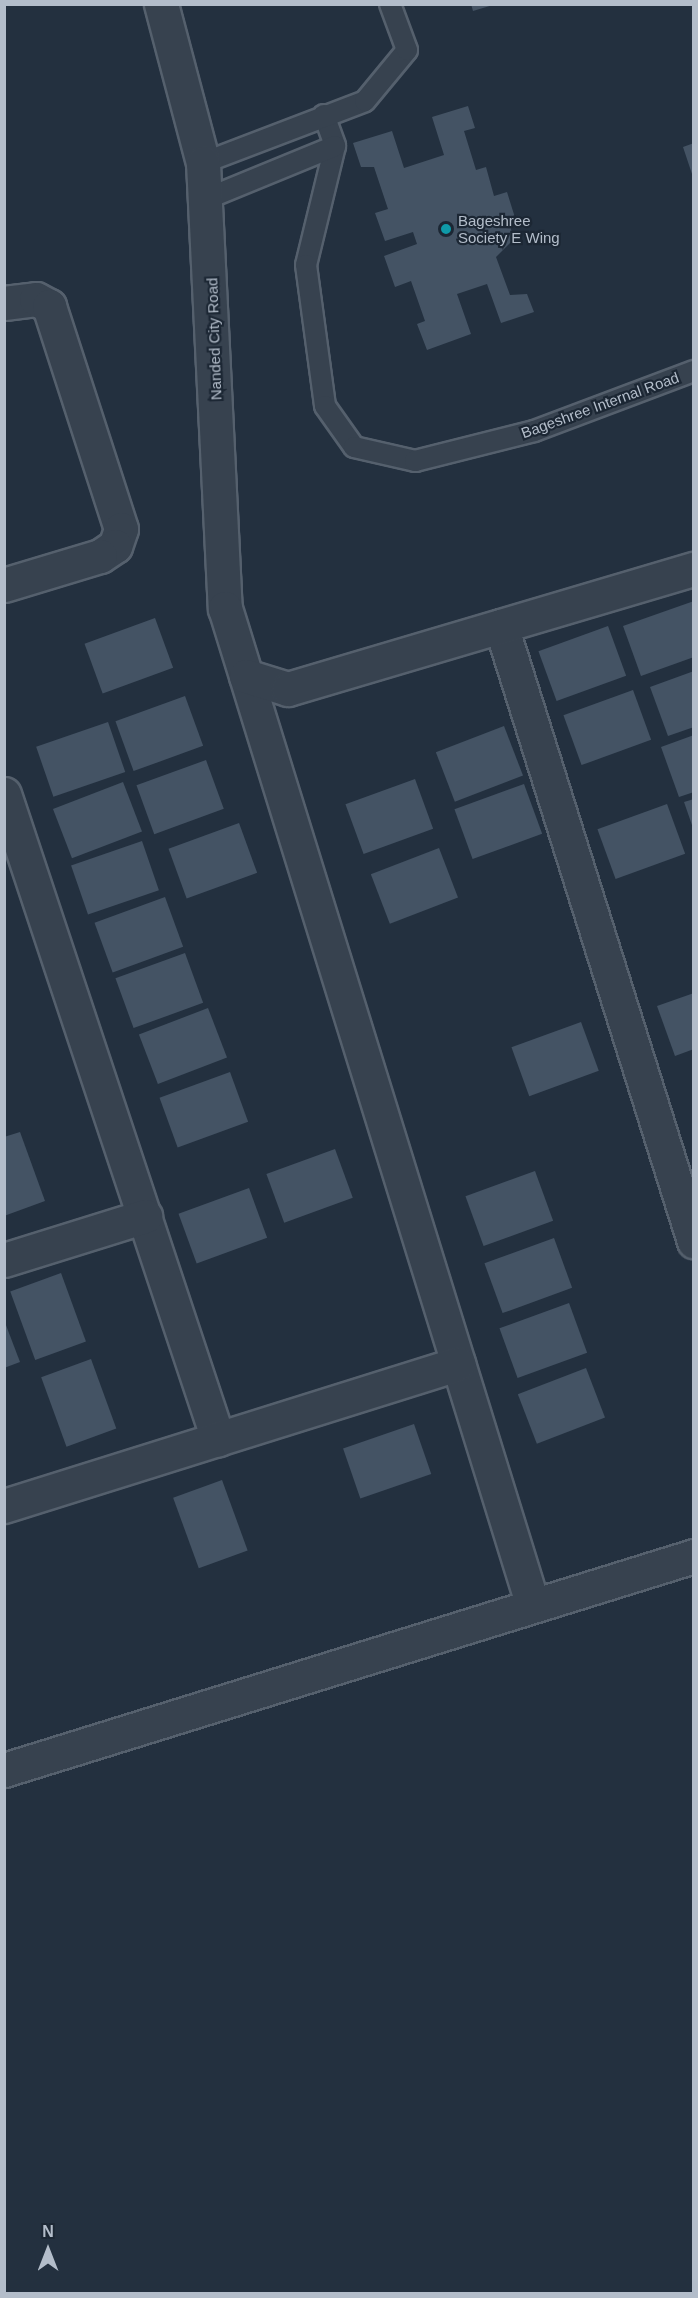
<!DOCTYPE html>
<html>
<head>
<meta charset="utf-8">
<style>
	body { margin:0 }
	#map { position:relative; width:698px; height:2298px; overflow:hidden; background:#23303f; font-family:Helvetica,sans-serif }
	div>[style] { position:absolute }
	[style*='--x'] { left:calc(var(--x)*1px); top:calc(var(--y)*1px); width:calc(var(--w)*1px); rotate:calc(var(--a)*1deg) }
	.building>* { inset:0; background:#445364; transform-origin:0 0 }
	.roads { filter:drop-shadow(2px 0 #55606d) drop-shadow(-2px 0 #55606d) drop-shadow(0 2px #55606d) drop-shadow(0 -2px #55606d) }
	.service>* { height:20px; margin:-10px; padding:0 10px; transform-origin:10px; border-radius:10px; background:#37424f }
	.minor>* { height:33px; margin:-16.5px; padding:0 16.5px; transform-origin:16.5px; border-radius:16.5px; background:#37424f }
	.dots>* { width:16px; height:16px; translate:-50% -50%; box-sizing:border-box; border:3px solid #1c2734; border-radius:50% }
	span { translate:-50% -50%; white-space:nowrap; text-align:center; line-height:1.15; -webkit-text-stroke:4.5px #1c2734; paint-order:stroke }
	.poi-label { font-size:15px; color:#b3bdca }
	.left { translate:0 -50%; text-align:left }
	.street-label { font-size:15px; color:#b3bdca }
	.frame { position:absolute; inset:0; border:6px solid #b3bdca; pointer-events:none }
	.north { position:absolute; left:18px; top:2220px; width:60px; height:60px; -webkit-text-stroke:4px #1c2734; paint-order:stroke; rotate:0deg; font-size:16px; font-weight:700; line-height:24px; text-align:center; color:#b3bdca }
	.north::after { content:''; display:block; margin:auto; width:21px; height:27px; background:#b3bdca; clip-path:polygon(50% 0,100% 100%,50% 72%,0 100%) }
</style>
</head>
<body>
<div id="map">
	<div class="building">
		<i style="clip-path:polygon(471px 4px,493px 4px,493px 5px,473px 11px)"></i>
		<i style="clip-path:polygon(468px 106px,475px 128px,464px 131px,476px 170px,486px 167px,494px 196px,507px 192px,517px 224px,510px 226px,514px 239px,496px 257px,510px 295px,527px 294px,534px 312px,501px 323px,487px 284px,457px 294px,471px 334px,427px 350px,417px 324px,425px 321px,411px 281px,395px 287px,384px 256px,417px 244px,413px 232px,385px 241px,375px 213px,388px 209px,374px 167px,361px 167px,353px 143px,392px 131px,404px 168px,444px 155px,432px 117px)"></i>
		<i style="clip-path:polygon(694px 143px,694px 177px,693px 177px,683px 147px)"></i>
		<i style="clip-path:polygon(694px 601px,694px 657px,641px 676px,623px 626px)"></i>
		<i style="left:155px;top:618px;width:53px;height:75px;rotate:70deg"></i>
		<i style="left:608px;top:626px;width:53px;height:74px;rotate:70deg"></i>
		<i style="clip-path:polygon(694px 671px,694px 727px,668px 736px,650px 687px)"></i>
		<i style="left:633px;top:690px;width:53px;height:74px;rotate:70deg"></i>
		<i style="left:185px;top:696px;width:53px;height:74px;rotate:70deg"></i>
		<i style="left:108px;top:722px;width:53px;height:76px;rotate:71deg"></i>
		<i style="left:504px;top:726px;width:53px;height:73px;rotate:69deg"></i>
		<i style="clip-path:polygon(694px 735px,694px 792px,679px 797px,661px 747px)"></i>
		<i style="left:206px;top:760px;width:52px;height:74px;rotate:70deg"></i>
		<i style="left:415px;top:779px;width:53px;height:74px;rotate:70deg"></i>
		<i style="left:123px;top:782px;width:53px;height:75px;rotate:69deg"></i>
		<i style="left:524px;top:784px;width:53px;height:74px;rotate:70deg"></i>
		<i style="clip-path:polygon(694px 799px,694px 828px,693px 828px,684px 802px)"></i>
		<i style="left:667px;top:804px;width:53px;height:74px;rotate:70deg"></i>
		<i style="left:239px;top:823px;width:53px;height:75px;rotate:70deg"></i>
		<i style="left:142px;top:841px;width:52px;height:75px;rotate:71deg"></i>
		<i style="left:439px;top:848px;width:53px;height:73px;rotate:69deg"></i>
		<i style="left:165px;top:897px;width:53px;height:75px;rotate:70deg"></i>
		<i style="left:185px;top:953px;width:53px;height:74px;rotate:70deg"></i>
		<i style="clip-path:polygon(694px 993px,694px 1049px,675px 1056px,657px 1006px)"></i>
		<i style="left:208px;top:1008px;width:53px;height:74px;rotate:69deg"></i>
		<i style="left:581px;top:1022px;width:52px;height:74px;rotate:70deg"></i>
		<i style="left:230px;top:1072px;width:53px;height:75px;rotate:70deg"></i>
		<i style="clip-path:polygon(20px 1132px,45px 1201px,4px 1216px,4px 1137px)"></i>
		<i style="left:335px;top:1149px;width:52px;height:73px;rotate:70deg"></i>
		<i style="left:535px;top:1171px;width:53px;height:74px;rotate:70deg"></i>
		<i style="left:249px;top:1188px;width:53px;height:75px;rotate:70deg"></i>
		<i style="left:554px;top:1238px;width:53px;height:74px;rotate:70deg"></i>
		<i style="left:61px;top:1273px;width:73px;height:54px;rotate:70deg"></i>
		<i style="left:569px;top:1303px;width:53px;height:74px;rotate:70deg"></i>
		<i style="clip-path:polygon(4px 1320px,20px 1362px,4px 1368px)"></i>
		<i style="left:91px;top:1359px;width:74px;height:53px;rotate:70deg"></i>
		<i style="left:586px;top:1368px;width:53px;height:73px;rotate:69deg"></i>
		<i style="left:414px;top:1424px;width:53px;height:75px;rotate:71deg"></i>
		<i style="left:222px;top:1480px;width:75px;height:52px;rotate:70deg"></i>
	</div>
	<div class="roads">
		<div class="service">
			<i style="--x:324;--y:115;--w:33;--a:70"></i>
			<i style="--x:335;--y:146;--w:122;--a:103.7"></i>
			<i style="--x:306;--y:265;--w:142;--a:82.3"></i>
			<i style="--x:325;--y:406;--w:50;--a:54.7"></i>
			<i style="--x:354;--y:447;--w:63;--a:12.9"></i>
			<i style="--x:415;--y:461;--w:123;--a:-14.1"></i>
			<i style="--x:534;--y:431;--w:171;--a:-20.6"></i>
			<i style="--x:203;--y:163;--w:173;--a:-20.9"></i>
			<i style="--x:365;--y:101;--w:66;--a:-50.5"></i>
			<i style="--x:407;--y:50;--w:49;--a:-110.3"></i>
			<i style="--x:206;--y:199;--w:139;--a:-22.3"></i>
		</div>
		<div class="minor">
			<i style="--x:161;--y:4;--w:164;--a:75.2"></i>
			<i style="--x:203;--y:163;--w:446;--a:87.2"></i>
			<i style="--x:225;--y:608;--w:1044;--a:72.85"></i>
			<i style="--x:4;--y:303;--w:32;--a:-7"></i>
			<i style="--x:36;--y:299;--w:15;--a:28"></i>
			<i style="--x:49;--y:306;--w:234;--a:72.1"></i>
			<i style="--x:121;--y:529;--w:18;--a:109"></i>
			<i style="--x:115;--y:546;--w:18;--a:146"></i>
			<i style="--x:100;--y:556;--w:100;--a:163.2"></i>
			<i style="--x:501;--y:626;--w:645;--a:72.58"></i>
			<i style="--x:246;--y:676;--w:44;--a:17.2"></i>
			<i style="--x:288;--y:689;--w:423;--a:-16.5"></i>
			<i style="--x:4;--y:794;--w:680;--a:71.65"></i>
			<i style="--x:4;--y:1260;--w:148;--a:-17.3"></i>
			<i style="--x:4;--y:1506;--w:476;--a:-17.4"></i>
			<i style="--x:4;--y:1770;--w:722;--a:-17.23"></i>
		</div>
	</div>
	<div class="dots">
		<i style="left:446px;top:229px;background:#0f9aa8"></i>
	</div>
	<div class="poi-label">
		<span class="left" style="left:458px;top:229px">Bageshree<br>Society E Wing</span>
	</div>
	<div class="street-label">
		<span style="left:214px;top:339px;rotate:-92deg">Nanded City Road</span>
		<span style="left:600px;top:405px;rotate:-20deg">Bageshree Internal Road</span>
	</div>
	<div class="frame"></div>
	<div class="north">N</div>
</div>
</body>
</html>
